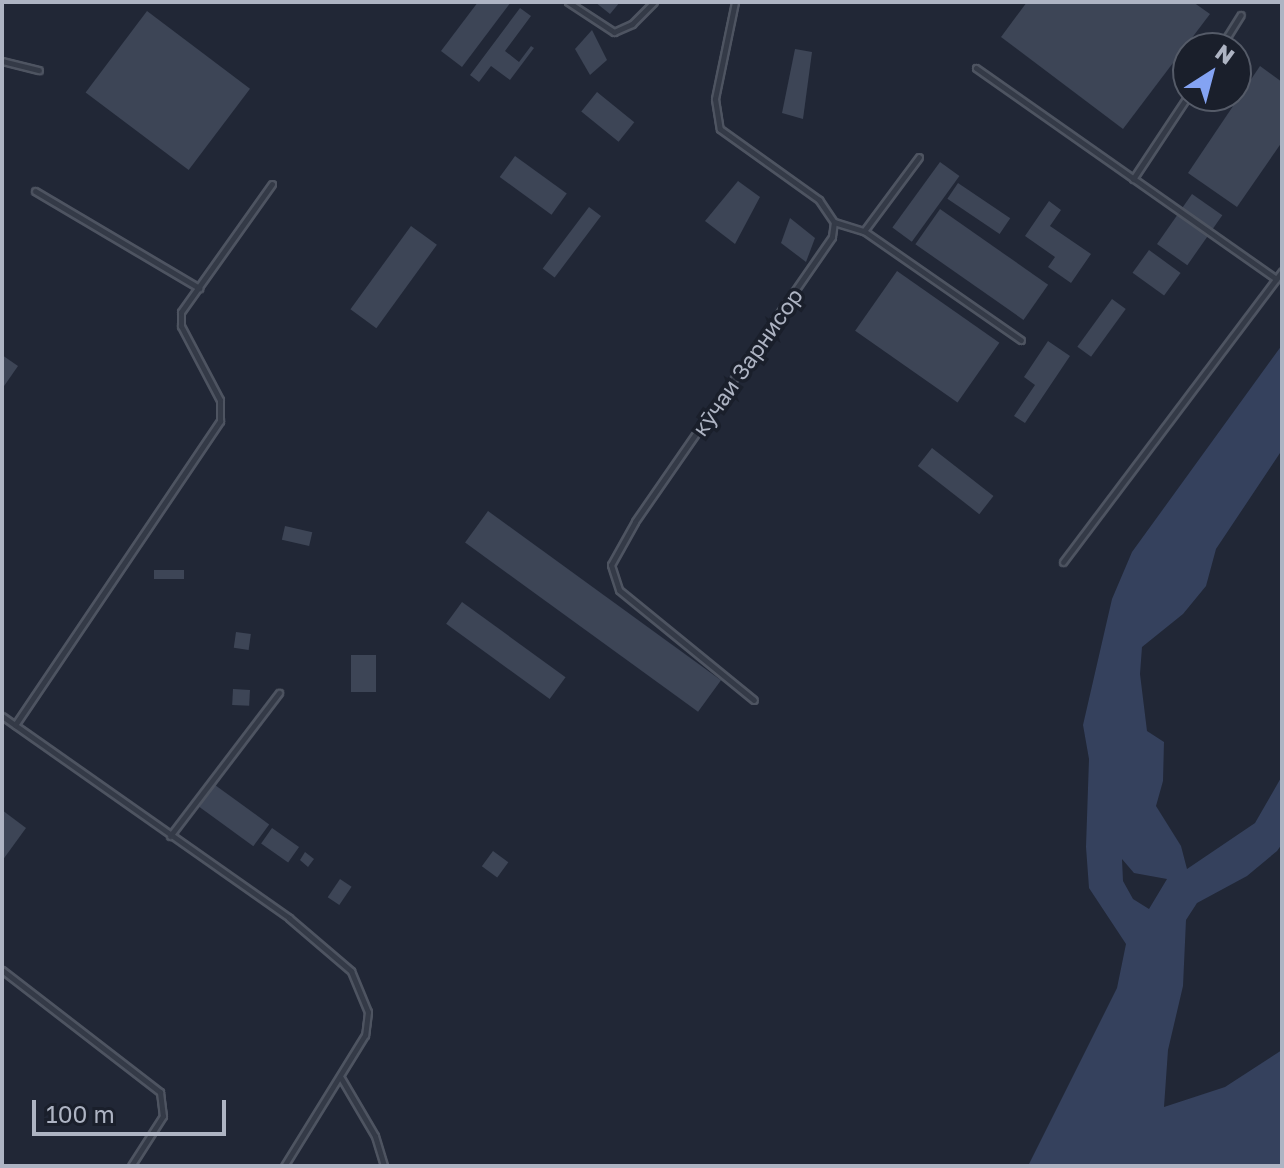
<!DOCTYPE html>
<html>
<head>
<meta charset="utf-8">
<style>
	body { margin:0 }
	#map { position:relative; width:1284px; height:1168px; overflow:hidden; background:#212736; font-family:"Golos Text",sans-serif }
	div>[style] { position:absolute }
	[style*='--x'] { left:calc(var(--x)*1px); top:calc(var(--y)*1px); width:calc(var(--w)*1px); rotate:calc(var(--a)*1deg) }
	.water>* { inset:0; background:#35415d }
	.building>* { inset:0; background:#3d4556; transform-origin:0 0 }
	.roads { filter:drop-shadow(2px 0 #4e5461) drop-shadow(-2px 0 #4e5461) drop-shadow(0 2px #4e5461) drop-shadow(0 -2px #4e5461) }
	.lane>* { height:5px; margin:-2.5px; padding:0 2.5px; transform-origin:2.5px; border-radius:2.5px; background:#343a47 }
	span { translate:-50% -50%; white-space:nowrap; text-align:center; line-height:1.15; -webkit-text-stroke:7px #1a1f2b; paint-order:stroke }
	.street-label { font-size:22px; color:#aeb4c3 }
	.frame { position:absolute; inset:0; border:4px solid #aeb4c3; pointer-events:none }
	.north { position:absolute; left:1172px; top:32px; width:80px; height:80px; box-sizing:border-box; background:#1a1f2b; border:2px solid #555b68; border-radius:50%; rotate:36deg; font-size:22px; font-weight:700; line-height:32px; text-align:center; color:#aeb4c3 }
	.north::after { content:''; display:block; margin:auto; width:28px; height:36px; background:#84a3f3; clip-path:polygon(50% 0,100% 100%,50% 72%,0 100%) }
	.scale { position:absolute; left:32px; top:1100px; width:194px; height:36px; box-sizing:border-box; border:4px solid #aeb4c3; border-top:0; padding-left:10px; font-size:24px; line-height:28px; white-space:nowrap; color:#aeb4c3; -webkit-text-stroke:6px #1a1f2b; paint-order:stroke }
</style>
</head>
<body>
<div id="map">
	<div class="water">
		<i style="clip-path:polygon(evenodd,1282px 345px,1282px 450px,1216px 549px,1206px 586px,1183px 614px,1142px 647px,1140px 674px,1147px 731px,1164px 742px,1163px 781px,1156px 806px,1181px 846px,1187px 869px,1255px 823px,1282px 776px,1282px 844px,1277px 851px,1247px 876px,1197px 903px,1186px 920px,1183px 986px,1168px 1050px,1164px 1107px,1225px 1087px,1282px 1050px,1282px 1166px,1028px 1166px,1117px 988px,1126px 944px,1089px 888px,1086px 847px,1089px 759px,1083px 725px,1112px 599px,1132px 552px,1282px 345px,1122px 859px,1134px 873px,1167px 879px,1149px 909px,1133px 899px,1123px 881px,1122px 859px)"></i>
	</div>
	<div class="building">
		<i style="clip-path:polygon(478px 2px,511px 2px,462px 67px,441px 51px)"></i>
		<i style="clip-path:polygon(595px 2px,620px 2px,610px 14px)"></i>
		<i style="clip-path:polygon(1027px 2px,1193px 2px,1210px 14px,1123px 129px,1001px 37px)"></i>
		<i style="clip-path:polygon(520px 8px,531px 16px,505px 51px,519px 62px,531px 46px,534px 48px,510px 80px,491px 66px,479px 82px,470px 75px)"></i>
		<i style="left:147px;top:11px;width:129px;height:102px;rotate:37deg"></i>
		<i style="clip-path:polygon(592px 30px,607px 60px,590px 75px,575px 49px)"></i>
		<i style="clip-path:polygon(795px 49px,812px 52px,803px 119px,782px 113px)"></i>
		<i style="clip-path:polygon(1260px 66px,1282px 82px,1282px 142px,1237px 207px,1188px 173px)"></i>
		<i style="left:597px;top:92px;width:48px;height:25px;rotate:39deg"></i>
		<i style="left:515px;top:156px;width:64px;height:26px;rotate:36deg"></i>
		<i style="left:940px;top:162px;width:24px;height:81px;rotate:36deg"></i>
		<i style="clip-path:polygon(738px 181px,760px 197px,735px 244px,705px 221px)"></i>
		<i style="left:958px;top:183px;width:63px;height:19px;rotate:34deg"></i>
		<i style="left:1192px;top:194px;width:37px;height:61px;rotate:35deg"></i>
		<i style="clip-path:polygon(1049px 201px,1061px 210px,1050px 226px,1091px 254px,1071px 283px,1048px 267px,1055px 257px,1025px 236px)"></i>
		<i style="left:589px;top:207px;width:15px;height:77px;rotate:37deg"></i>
		<i style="left:940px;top:209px;width:132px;height:43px;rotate:35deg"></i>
		<i style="clip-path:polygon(790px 218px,815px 238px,806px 262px,781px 243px)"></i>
		<i style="left:411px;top:226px;width:32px;height:103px;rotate:36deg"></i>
		<i style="left:1149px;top:250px;width:39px;height:28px;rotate:36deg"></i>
		<i style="left:897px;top:271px;width:125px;height:73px;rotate:35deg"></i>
		<i style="left:1112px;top:299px;width:17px;height:59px;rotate:36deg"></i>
		<i style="clip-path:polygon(1048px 341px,1070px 356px,1025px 423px,1014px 416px,1035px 385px,1024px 377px)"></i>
		<i style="clip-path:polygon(2px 355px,18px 366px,2px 389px)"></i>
		<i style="left:932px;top:448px;width:78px;height:23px;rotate:38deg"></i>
		<i style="left:488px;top:511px;width:288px;height:39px;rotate:36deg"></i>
		<i style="left:285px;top:526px;width:28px;height:14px;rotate:13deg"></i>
		<i style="left:154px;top:570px;width:30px;height:9px"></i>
		<i style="left:462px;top:602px;width:128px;height:27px;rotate:36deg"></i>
		<i style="left:236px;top:632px;width:15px;height:16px;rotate:8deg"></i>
		<i style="left:351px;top:655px;width:25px;height:37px"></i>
		<i style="left:233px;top:689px;width:17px;height:16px;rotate:3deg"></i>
		<i style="left:215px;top:785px;width:67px;height:27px;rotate:36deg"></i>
		<i style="clip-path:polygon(2px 810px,26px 828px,2px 861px)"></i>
		<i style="left:272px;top:828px;width:33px;height:19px;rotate:35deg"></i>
		<i style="left:493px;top:851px;width:19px;height:19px;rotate:36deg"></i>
		<i style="clip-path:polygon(305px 852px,314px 859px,308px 867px,300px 860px)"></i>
		<i style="left:340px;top:879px;width:14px;height:22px;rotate:34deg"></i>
	</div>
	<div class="roads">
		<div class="lane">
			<i style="--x:568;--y:2;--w:55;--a:33.1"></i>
			<i style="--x:614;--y:32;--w:20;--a:-24"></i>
			<i style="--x:632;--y:24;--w:31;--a:-45"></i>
			<i style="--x:735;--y:2;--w:99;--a:101.7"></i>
			<i style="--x:715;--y:99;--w:30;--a:81"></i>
			<i style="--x:720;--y:129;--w:122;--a:35.6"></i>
			<i style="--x:819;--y:200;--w:27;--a:56"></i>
			<i style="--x:834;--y:222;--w:15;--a:98"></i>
			<i style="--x:832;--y:237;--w:346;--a:124.7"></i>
			<i style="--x:635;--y:522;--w:49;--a:119.2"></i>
			<i style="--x:611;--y:565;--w:26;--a:72"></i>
			<i style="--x:619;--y:590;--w:174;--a:39.2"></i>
			<i style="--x:1220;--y:48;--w:39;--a:-58"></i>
			<i style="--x:2;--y:61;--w:38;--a:14"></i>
			<i style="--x:976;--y:68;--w:367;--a:35.1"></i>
			<i style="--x:1133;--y:179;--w:100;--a:-56.5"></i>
			<i style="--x:35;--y:191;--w:191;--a:30.6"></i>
			<i style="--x:834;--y:222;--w:31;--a:17"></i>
			<i style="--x:864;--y:231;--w:191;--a:34.8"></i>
			<i style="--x:864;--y:231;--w:92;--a:-53.4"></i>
			<i style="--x:1063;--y:562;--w:364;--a:-53"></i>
			<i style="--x:2;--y:716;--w:351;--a:35.1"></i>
			<i style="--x:289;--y:918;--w:82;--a:40.5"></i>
			<i style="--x:351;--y:971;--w:44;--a:67.5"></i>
			<i style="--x:368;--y:1012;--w:23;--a:97"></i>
			<i style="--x:365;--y:1035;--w:154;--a:121.7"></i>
			<i style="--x:15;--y:725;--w:367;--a:-56"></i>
			<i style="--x:220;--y:421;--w:21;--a:-90"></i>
			<i style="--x:220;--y:400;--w:84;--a:-117.8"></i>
			<i style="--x:181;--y:326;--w:14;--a:-90"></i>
			<i style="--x:181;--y:312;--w:157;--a:-54.6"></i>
			<i style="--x:170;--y:836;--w:180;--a:-52.7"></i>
			<i style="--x:2;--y:970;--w:200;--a:37.7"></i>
			<i style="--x:160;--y:1092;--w:24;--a:83"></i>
			<i style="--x:163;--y:1116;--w:59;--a:122.6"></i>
			<i style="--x:341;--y:1078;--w:67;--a:59.6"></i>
			<i style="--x:375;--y:1136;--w:31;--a:73"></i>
		</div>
	</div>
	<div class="street-label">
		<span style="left:747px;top:362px;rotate:-55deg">кӯчаи Зарнисор</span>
	</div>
	<div class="frame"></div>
	<div class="north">N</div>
	<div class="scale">100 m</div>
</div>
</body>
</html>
